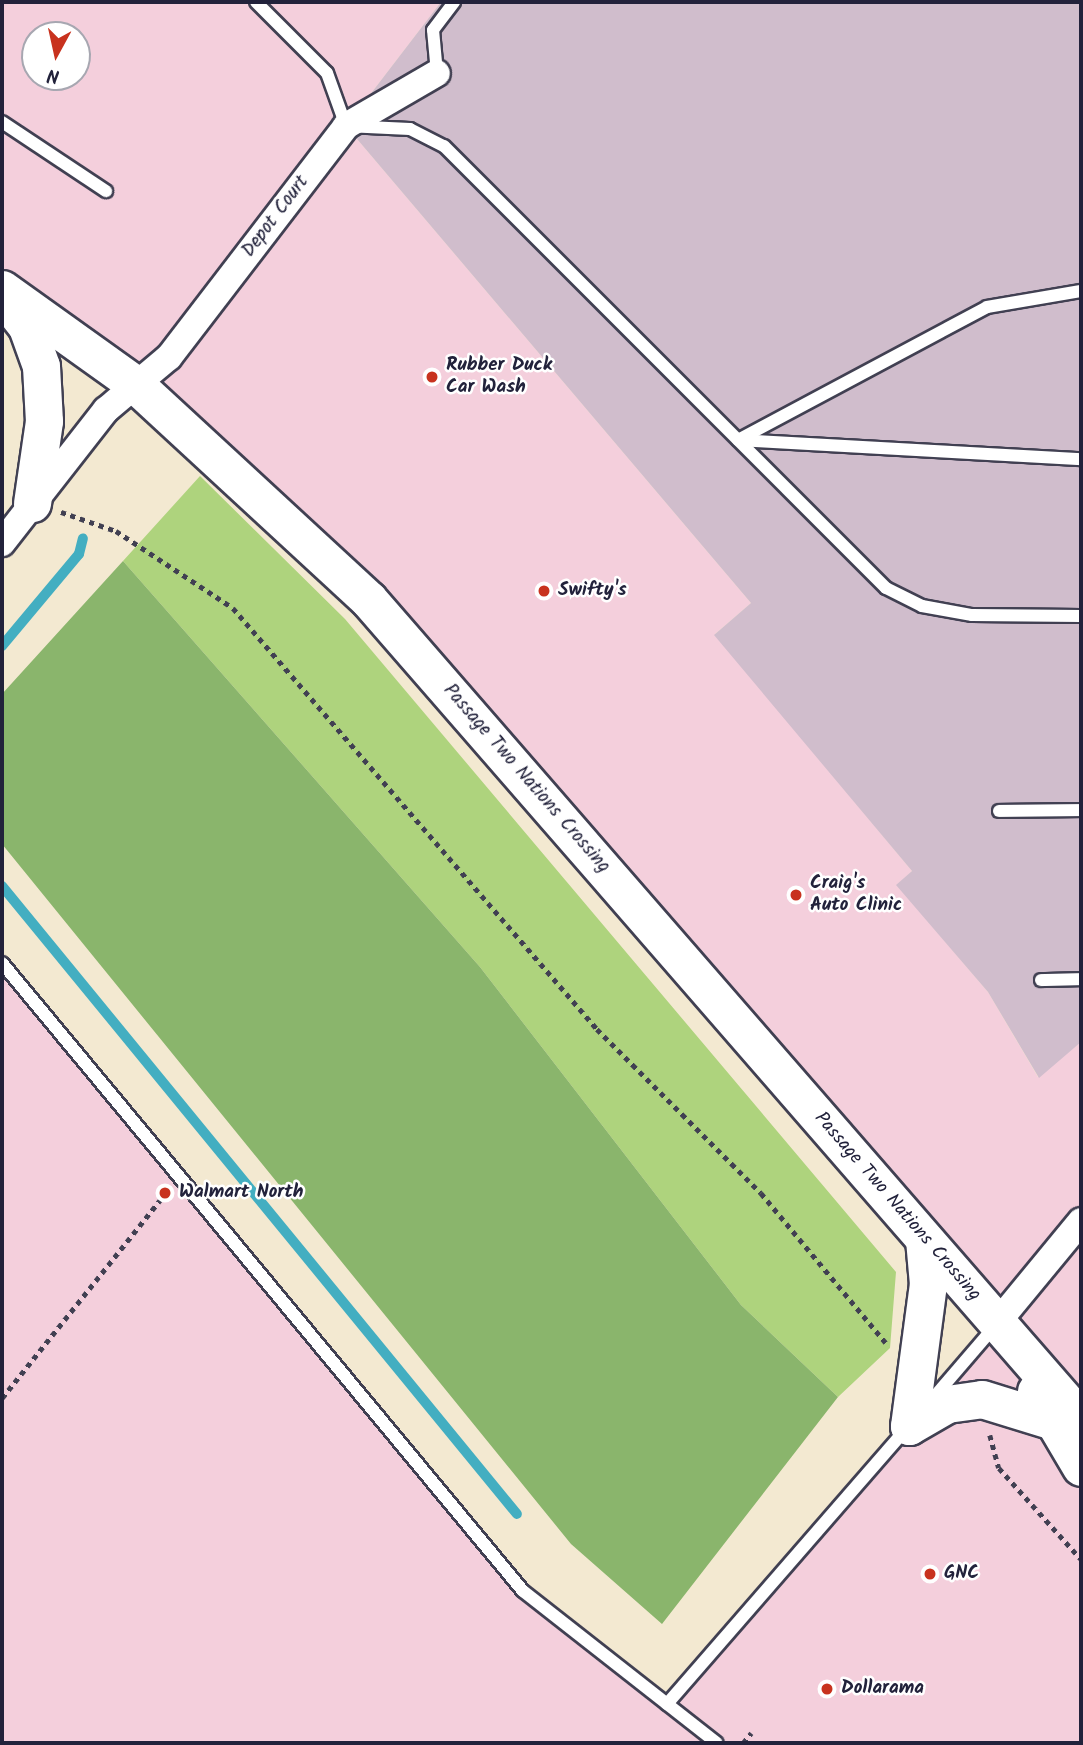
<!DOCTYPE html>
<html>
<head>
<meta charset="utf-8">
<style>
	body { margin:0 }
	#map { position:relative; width:1083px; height:1745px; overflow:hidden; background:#f3e9d1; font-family:Kalam,sans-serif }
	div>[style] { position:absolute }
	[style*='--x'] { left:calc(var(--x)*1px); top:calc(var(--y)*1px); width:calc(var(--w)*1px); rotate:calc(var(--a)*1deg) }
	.built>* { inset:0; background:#f4cfdc }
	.industrial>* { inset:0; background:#d0bdcc }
	.green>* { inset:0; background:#aed37d }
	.forest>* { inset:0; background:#8ab56c }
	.stream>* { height:10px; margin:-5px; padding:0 5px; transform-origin:5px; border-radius:5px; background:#43aec1 }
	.path>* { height:4.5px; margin-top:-2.25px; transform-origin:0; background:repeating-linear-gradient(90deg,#414052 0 5px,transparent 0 10px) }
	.roads { filter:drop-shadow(2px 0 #414052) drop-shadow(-2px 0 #414052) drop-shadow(0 2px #414052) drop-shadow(0 -2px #414052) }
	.service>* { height:12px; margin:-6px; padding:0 6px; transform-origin:6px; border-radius:6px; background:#fff }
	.minor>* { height:26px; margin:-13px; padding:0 13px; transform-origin:13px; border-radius:13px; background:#fff }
	.secondary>* { height:37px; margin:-18.5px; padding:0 18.5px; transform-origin:18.5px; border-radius:18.5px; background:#fff }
	.dots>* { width:19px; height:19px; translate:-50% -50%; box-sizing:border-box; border:4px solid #fff; border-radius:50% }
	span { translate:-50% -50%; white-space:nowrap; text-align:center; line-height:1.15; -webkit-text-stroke:5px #fff; paint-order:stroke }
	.street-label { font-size:19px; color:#22223b }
	.poi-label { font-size:19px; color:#22223b; font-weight:700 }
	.left { translate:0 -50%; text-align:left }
	.frame { position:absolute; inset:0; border:4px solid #22223b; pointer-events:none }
	.north { position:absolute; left:21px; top:21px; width:70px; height:70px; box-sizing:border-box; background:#fff; border:2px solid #a7a7b1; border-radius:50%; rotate:188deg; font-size:19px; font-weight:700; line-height:28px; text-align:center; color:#22223b }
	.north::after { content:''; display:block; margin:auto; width:24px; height:32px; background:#c8321e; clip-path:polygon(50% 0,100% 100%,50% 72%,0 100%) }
</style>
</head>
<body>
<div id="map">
	<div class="built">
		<i style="clip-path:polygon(evenodd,2px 2px,441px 2px,346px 126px,751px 603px,715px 634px,912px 871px,897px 885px,988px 992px,1038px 1077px,1081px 1042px,1081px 1743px,2px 1743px,2px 963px,523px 1591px,667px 1704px,997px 1324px,368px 599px,2px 289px,2px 2px,35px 35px,77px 35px,77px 77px,35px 77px,35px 35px)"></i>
	</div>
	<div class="industrial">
		<i style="clip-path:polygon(441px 2px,1081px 2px,1081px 1042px,1039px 1078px,988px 992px,896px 885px,912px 871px,714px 635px,751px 603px,346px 126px)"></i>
	</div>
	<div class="green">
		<i style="clip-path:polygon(200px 476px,345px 619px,896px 1272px,890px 1348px,838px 1397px,741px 1305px,480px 967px,123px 561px)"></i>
	</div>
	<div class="forest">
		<i style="clip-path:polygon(123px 561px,480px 967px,741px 1305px,838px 1397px,662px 1624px,571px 1544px,2px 844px,2px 694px)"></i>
	</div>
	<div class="stream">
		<i style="--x:2;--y:646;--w:120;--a:-50.1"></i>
		<i style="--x:79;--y:554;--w:16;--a:-76"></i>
		<i style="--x:2;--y:886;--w:812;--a:50.65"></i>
	</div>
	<div class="path">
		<i style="--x:61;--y:512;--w:58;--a:19.1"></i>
		<i style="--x:116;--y:531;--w:140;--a:33.3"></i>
		<i style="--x:233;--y:608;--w:557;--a:49.15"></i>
		<i style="--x:597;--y:1029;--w:232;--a:45"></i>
		<i style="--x:761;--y:1193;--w:195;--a:50.2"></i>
		<i style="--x:2;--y:1398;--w:261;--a:-51.4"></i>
		<i style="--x:990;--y:1435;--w:34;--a:75"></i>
		<i style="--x:999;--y:1468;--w:122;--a:48"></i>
		<i style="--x:743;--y:1743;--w:13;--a:-51"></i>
	</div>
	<div class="roads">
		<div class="service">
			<i style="--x:256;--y:2;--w:100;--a:45"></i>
			<i style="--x:327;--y:73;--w:56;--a:70.3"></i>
			<i style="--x:346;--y:126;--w:64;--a:2.7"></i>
			<i style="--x:410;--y:129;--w:38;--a:27"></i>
			<i style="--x:444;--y:146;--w:625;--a:45"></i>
			<i style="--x:886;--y:588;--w:40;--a:26.6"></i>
			<i style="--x:922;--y:606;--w:51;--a:10.2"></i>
			<i style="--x:972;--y:615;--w:109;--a:0.5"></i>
			<i style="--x:437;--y:73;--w:43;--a:-95.3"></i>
			<i style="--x:433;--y:30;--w:35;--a:-53"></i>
			<i style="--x:2;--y:122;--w:125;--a:33.6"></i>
			<i style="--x:738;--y:440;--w:282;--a:-28.1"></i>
			<i style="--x:987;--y:307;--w:95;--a:-9.7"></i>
			<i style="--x:739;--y:440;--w:343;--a:3.2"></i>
			<i style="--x:999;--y:811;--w:82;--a:-0.7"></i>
			<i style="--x:2;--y:963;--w:816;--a:50.32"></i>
			<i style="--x:523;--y:1591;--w:246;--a:38.1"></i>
			<i style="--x:1041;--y:980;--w:40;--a:-1.4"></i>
			<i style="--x:934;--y:1397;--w:94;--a:-49.3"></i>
			<i style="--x:667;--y:1704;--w:367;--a:-49"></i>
		</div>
		<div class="minor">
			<i style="--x:2;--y:543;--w:169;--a:-52"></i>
			<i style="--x:106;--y:410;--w:82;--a:-40.1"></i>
			<i style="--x:169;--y:357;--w:291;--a:-52.5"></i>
			<i style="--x:346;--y:126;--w:105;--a:-30.2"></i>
			<i style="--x:997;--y:1323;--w:132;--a:-50.5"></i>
		</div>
		<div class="secondary">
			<i style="--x:2;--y:289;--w:165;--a:35.6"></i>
			<i style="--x:136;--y:385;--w:316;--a:42.7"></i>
			<i style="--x:368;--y:599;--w:1087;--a:48.99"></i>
			<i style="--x:7;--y:301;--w:33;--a:52"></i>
			<i style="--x:27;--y:327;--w:41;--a:70.3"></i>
			<i style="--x:41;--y:366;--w:55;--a:86.9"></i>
			<i style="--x:44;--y:421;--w:83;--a:98.3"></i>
			<i style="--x:1036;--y:1391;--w:88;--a:59.4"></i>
			<i style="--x:909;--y:1426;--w:143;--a:-82.4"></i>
			<i style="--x:928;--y:1284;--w:45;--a:-95.1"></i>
			<i style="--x:909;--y:1426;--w:44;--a:-30.1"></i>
			<i style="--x:947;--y:1404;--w:35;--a:-8"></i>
			<i style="--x:982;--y:1399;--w:74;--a:17.2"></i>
		</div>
	</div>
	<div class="dots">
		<i style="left:432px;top:377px;background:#c8321e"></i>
		<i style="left:544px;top:591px;background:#c8321e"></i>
		<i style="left:796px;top:895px;background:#c8321e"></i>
		<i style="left:165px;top:1193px;background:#c8321e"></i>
		<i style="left:930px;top:1574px;background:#c8321e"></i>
		<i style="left:827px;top:1689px;background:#c8321e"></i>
	</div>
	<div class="street-label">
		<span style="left:276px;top:217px;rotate:-53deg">Depot Court</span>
		<span style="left:526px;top:779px;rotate:49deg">Passage Two Nations Crossing</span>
		<span style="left:897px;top:1207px;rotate:49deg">Passage Two Nations Crossing</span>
	</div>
	<div class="poi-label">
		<span class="left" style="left:446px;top:377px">Rubber Duck<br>Car Wash</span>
		<span class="left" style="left:558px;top:591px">Swifty's</span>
		<span class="left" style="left:810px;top:895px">Craig's<br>Auto Clinic</span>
		<span class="left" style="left:179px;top:1193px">Walmart North</span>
		<span class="left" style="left:944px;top:1574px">GNC</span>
		<span class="left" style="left:841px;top:1689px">Dollarama</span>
	</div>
	<div class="frame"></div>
	<div class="north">N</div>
</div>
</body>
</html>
